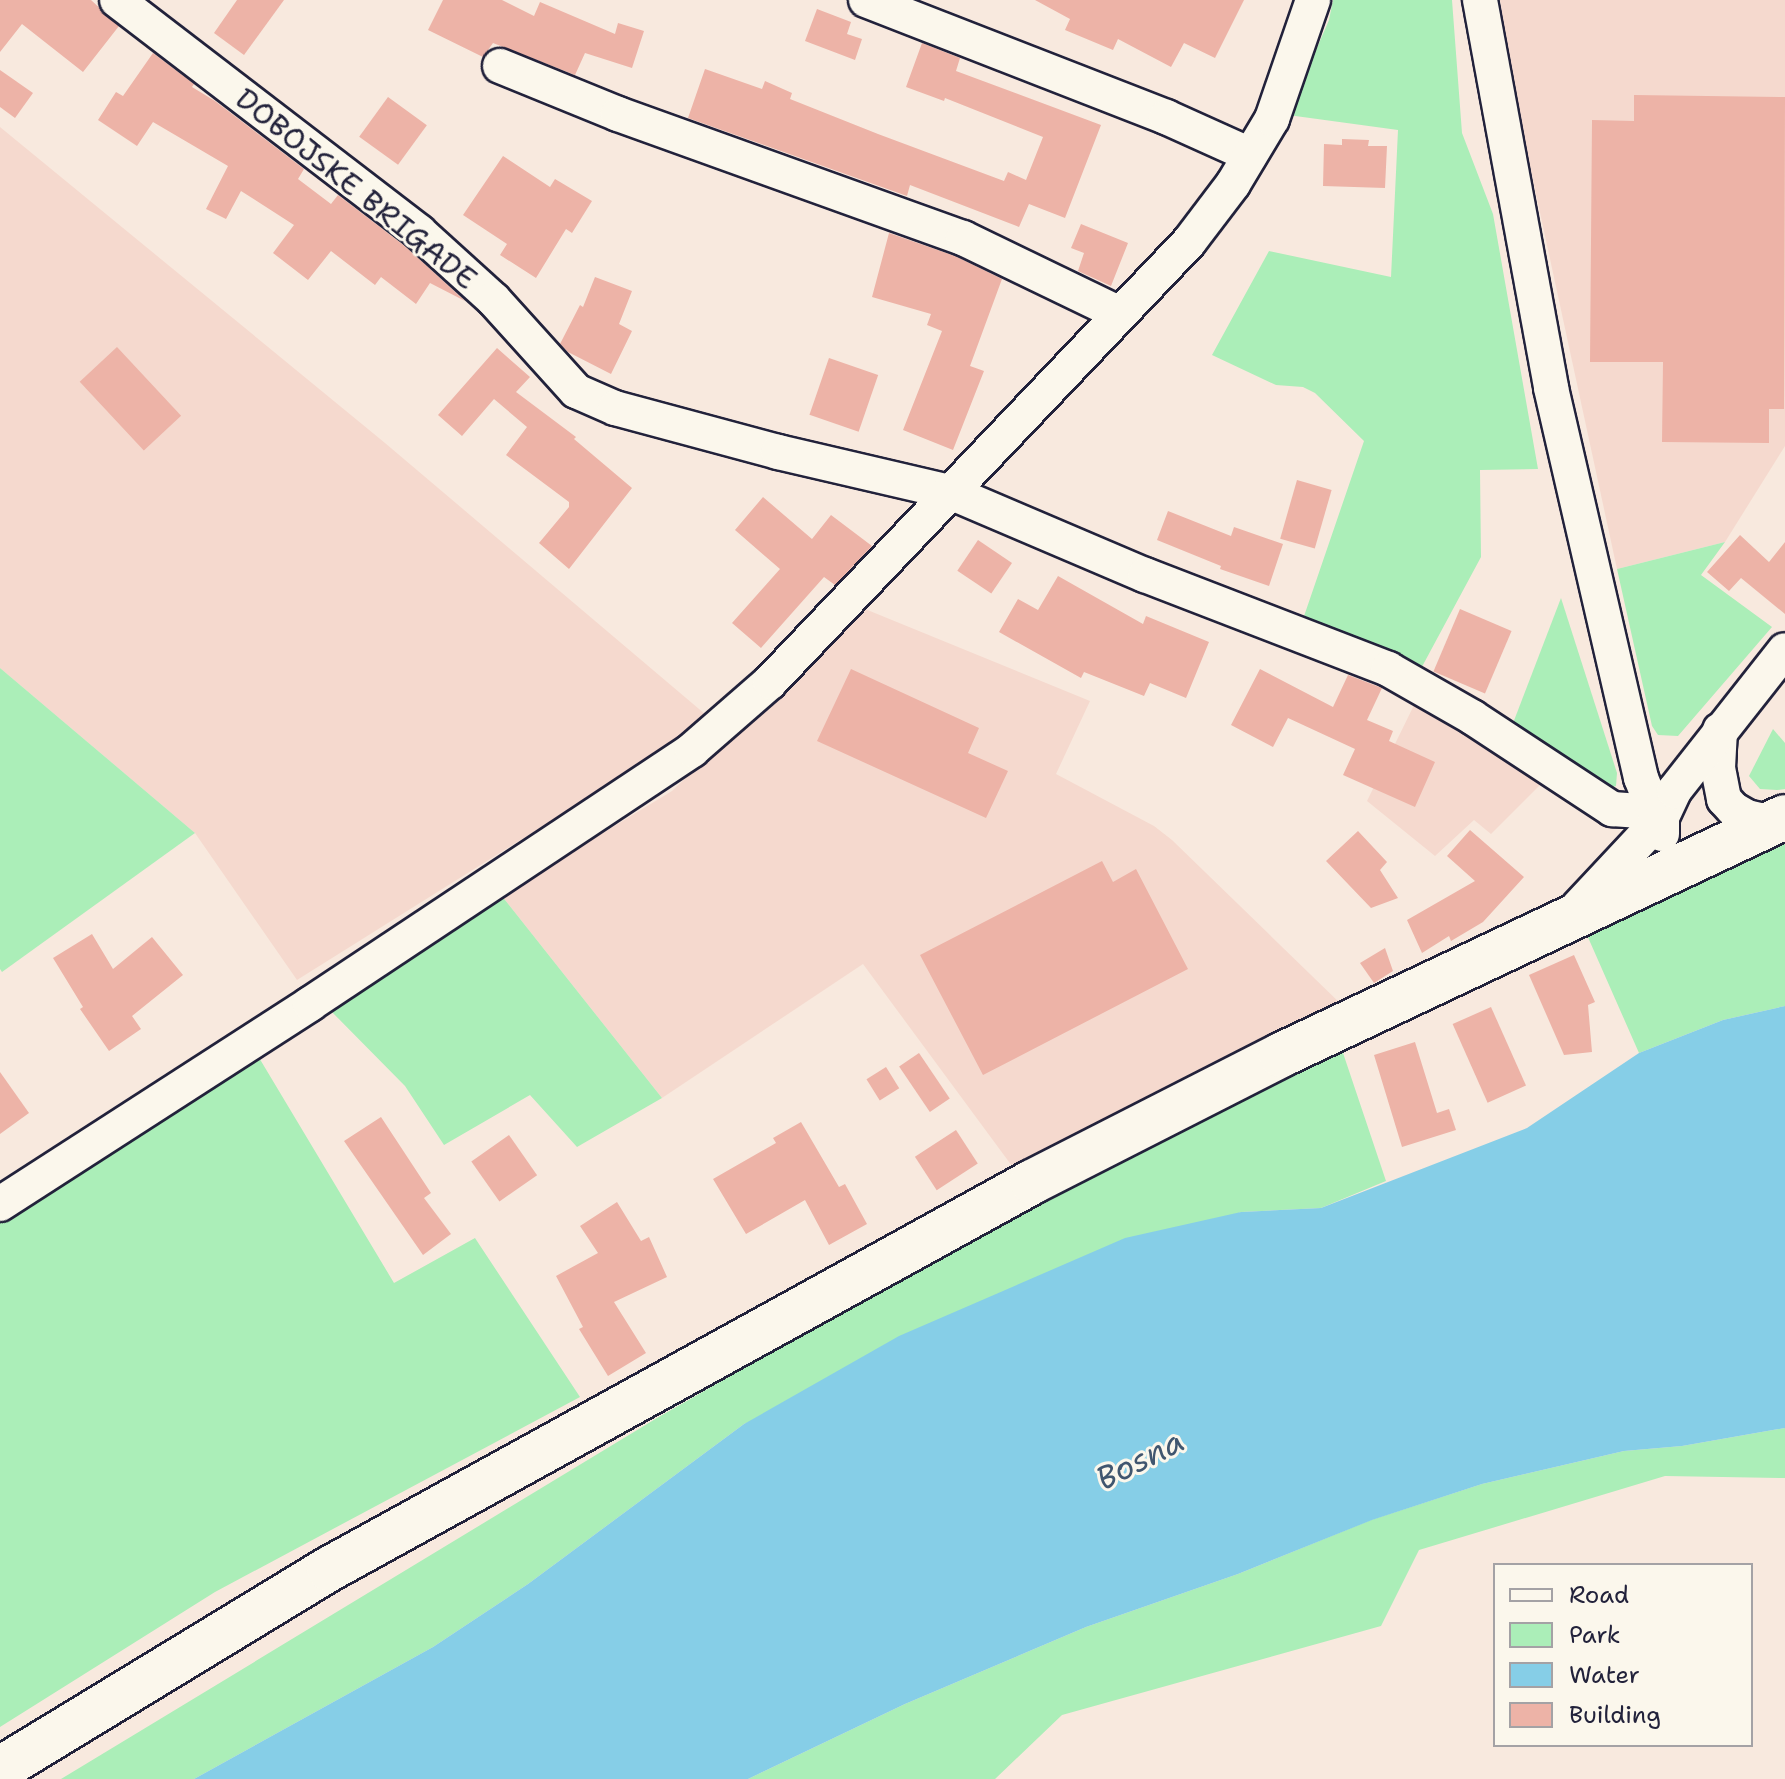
<!DOCTYPE html>
<html>
<head>
<meta charset="utf-8">
<style>
	body { margin:0 }
	#map { position:relative; width:1785px; height:1779px; overflow:hidden; background:#f8e9de; font-family:"Shantell Sans",sans-serif }
	div>[style] { position:absolute }
	[style*='--x'] { left:calc(var(--x)*1px); top:calc(var(--y)*1px); width:calc(var(--w)*1px); rotate:calc(var(--a)*1deg) }
	.built>* { inset:0; background:#f5d9ce }
	.green>* { inset:0; background:#abeeb8 }
	.water>* { inset:0; background:#86cee7 }
	.building>* { inset:0; background:#edb3a7; transform-origin:0 0 }
	.roads { filter:drop-shadow(2px 0 #22223b) drop-shadow(-2px 0 #22223b) drop-shadow(0 2px #22223b) drop-shadow(0 -2px #22223b) }
	.minor>* { height:34px; margin:-17px; padding:0 17px; transform-origin:17px; border-radius:17px; background:#fbf7ec }
	.major>* { height:44px; margin:-22px; padding:0 22px; transform-origin:22px; border-radius:22px; background:#fbf7ec }
	span { translate:-50% -50%; white-space:nowrap; text-align:center; line-height:1.15; -webkit-text-stroke:6px #fbf7ec; paint-order:stroke }
	.street-label { font-size:30px; color:#22223b }
	.water-label { font-size:32px; color:#40566f; font-style:italic }
	.legend { position:absolute; left:1493px; top:1563px; width:260px; height:184px; box-sizing:border-box; background:#fbf7ec; border:2px solid #a4a2a5; margin:0; padding:10px 14px; list-style:none; font-size:24px; color:#22223b }
	.legend li { display:flex; align-items:center; gap:16px; height:40px }
	.legend b { width:40px; border:2px solid #a4a2a5 }
</style>
</head>
<body>
<div id="map">
	<div class="built">
		<i style="clip-path:polygon(1500px 0,1785px 0,1785px 446px,1725px 542px,1617px 569px,1512px 83px)"></i>
		<i style="clip-path:polygon(0 127px,385px 443px,712px 720px,297px 980px,195px 833px,0 668px)"></i>
		<i style="clip-path:polygon(865px 609px,1090px 701px,1056px 774px,1154px 826px,1172px 840px,1343px 1006px,1012px 1166px,863px 964px,662px 1098px,501px 895px,672px 791px)"></i>
		<i style="clip-path:polygon(1418px 697px,1542px 783px,1491px 834px,1474px 820px,1435px 856px,1367px 801px)"></i>
	</div>
	<div class="green">
		<i style="clip-path:polygon(1333px 0,1452px 0,1462px 133px,1493px 214px,1538px 469px,1480px 470px,1481px 557px,1417px 676px,1302px 622px,1364px 441px,1315px 393px,1303px 387px,1276px 385px,1212px 355px,1269px 251px,1391px 277px,1398px 130px,1288px 115px,1329px 20px)"></i>
		<i style="clip-path:polygon(1725px 542px,1701px 575px,1772px 627px,1678px 736px,1658px 735px,1652px 726px,1617px 569px)"></i>
		<i style="clip-path:polygon(1561px 598px,1617px 773px,1616px 786px,1605px 789px,1510px 731px)"></i>
		<i style="clip-path:polygon(0 668px,195px 833px,2px 972px,0 969px)"></i>
		<i style="clip-path:polygon(1773px 729px,1785px 743px,1785px 789px,1777px 790px,1760px 789px,1749px 776px)"></i>
		<i style="clip-path:polygon(1785px 843px,1785px 1006px,1723px 1020px,1639px 1053px,1583px 926px,1693px 884px)"></i>
		<i style="clip-path:polygon(501px 895px,662px 1098px,577px 1147px,530px 1095px,444px 1145px,405px 1086px,330px 1010px)"></i>
		<i style="clip-path:polygon(1340px 1044px,1386px 1181px,1321px 1208px,1241px 1212px,744px 1424px,528px 1584px,433px 1647px,194px 1779px,61px 1779px,657px 1418px,909px 1274px)"></i>
		<i style="clip-path:polygon(258px 1056px,394px 1283px,475px 1238px,580px 1397px,215px 1592px,0 1727px,0 1219px)"></i>
		<i style="clip-path:polygon(1785px 1428px,1785px 1478px,1665px 1476px,1419px 1550px,1381px 1626px,1062px 1715px,995px 1779px,748px 1779px,905px 1704px,1086px 1627px,1238px 1574px,1371px 1520px,1482px 1484px,1624px 1451px,1682px 1446px)"></i>
	</div>
	<div class="water">
		<i style="clip-path:polygon(1785px 1006px,1785px 1428px,1682px 1446px,1624px 1451px,1482px 1484px,1372px 1520px,1238px 1574px,1086px 1627px,905px 1704px,748px 1779px,194px 1779px,433px 1647px,528px 1584px,744px 1424px,899px 1336px,1125px 1238px,1241px 1212px,1321px 1208px,1527px 1128px,1639px 1053px,1723px 1020px)"></i>
	</div>
	<div class="building">
		<i style="clip-path:polygon(0 0,91px 0,119px 26px,83px 72px,22px 24px,0 52px)"></i>
		<i style="clip-path:polygon(237px 0,284px 0,244px 55px,214px 33px)"></i>
		<i style="clip-path:polygon(443px 0,502px 0,534px 16px,540px 2px,615px 34px,618px 23px,644px 31px,632px 68px,585px 53px,575px 75px,493px 43px,483px 57px,428px 30px)"></i>
		<i style="clip-path:polygon(1035px 0,1244px 0,1215px 58px,1184px 43px,1171px 67px,1118px 39px,1113px 50px,1065px 30px,1070px 19px)"></i>
		<i style="clip-path:polygon(817px 9px,851px 22px,847px 34px,862px 39px,855px 60px,805px 41px)"></i>
		<i style="clip-path:polygon(922px 43px,960px 58px,956px 71px,1101px 125px,1065px 218px,1029px 204px,1019px 227px,910px 185px,907px 196px,688px 118px,705px 69px,762px 89px,765px 81px,792px 93px,790px 99px,878px 134px,1004px 181px,1008px 172px,1026px 180px,1043px 137px,945px 98px,944px 101px,906px 87px)"></i>
		<i style="clip-path:polygon(153px 53px,194px 84px,192px 87px,215px 101px,304px 169px,298px 179px,331px 204px,338px 195px,406px 247px,465px 301px,430px 283px,416px 304px,381px 277px,375px 285px,331px 251px,308px 280px,273px 253px,294px 225px,241px 191px,226px 219px,206px 209px,228px 166px,153px 122px,137px 146px,98px 120px,116px 92px,123px 96px)"></i>
		<i style="clip-path:polygon(0 70px,33px 93px,15px 118px,0 107px)"></i>
		<i style="clip-path:polygon(1634px 95px,1785px 97px,1784px 409px,1769px 409px,1769px 443px,1662px 442px,1663px 362px,1590px 362px,1592px 120px,1634px 121px)"></i>
		<i style="left:388px;top:97px;width:48px;height:49px;rotate:36deg"></i>
		<i style="clip-path:polygon(1342px 139px,1369px 140px,1368px 146px,1387px 146px,1385px 188px,1323px 186px,1324px 144px,1342px 145px)"></i>
		<i style="clip-path:polygon(503px 156px,550px 187px,555px 179px,592px 201px,572px 233px,566px 229px,536px 278px,500px 255px,507px 244px,463px 215px)"></i>
		<i style="clip-path:polygon(1081px 224px,1128px 243px,1111px 286px,1078px 271px,1084px 253px,1071px 248px)"></i>
		<i style="clip-path:polygon(889px 233px,955px 256px,1002px 279px,970px 366px,984px 371px,953px 450px,903px 430px,942px 331px,927px 325px,931px 314px,872px 297px)"></i>
		<i style="clip-path:polygon(595px 277px,632px 291px,619px 324px,632px 331px,611px 374px,568px 352px,560px 344px,580px 305px,583px 307px)"></i>
		<i style="left:117px;top:347px;width:94px;height:51px;rotate:47deg"></i>
		<i style="clip-path:polygon(497px 348px,530px 377px,516px 392px,576px 437px,574px 439px,632px 488px,569px 569px,539px 543px,569px 507px,569px 502px,506px 455px,527px 427px,494px 399px,462px 436px,438px 415px)"></i>
		<i style="left:829px;top:358px;width:52px;height:60px;rotate:19deg"></i>
		<i style="left:1297px;top:480px;width:36px;height:61px;rotate:16deg"></i>
		<i style="clip-path:polygon(763px 497px,812px 539px,831px 515px,872px 546px,835px 585px,824px 577px,761px 648px,732px 623px,780px 569px,735px 530px)"></i>
		<i style="clip-path:polygon(1168px 511px,1231px 536px,1234px 527px,1283px 544px,1269px 586px,1220px 569px,1221px 566px,1157px 540px)"></i>
		<i style="clip-path:polygon(1740px 535px,1769px 562px,1785px 542px,1785px 614px,1741px 578px,1729px 591px,1707px 572px)"></i>
		<i style="left:978px;top:540px;width:41px;height:37px;rotate:34deg"></i>
		<i style="clip-path:polygon(1058px 576px,1143px 624px,1146px 616px,1209px 642px,1186px 698px,1150px 683px,1144px 696px,1084px 672px,1081px 678px,999px 632px,1018px 599px,1038px 610px)"></i>
		<i style="left:1460px;top:609px;width:56px;height:68px;rotate:23deg"></i>
		<i style="clip-path:polygon(851px 669px,979px 728px,968px 753px,1008px 771px,986px 818px,817px 741px)"></i>
		<i style="clip-path:polygon(1260px 669px,1333px 707px,1348px 675px,1382px 688px,1367px 720px,1393px 731px,1389px 741px,1435px 762px,1415px 807px,1343px 775px,1355px 749px,1288px 718px,1273px 747px,1231px 725px)"></i>
		<i style="clip-path:polygon(1470px 830px,1524px 877px,1483px 922px,1451px 941px,1449px 936px,1422px 953px,1407px 920px,1475px 881px,1447px 856px)"></i>
		<i style="clip-path:polygon(1358px 831px,1387px 862px,1380px 870px,1398px 898px,1371px 908px,1326px 861px)"></i>
		<i style="clip-path:polygon(1102px 861px,1113px 882px,1136px 869px,1188px 969px,983px 1075px,920px 955px)"></i>
		<i style="clip-path:polygon(92px 934px,113px 969px,152px 937px,183px 975px,132px 1016px,141px 1029px,109px 1051px,80px 1009px,83px 1007px,53px 958px)"></i>
		<i style="clip-path:polygon(1385px 948px,1393px 971px,1374px 983px,1360px 963px)"></i>
		<i style="clip-path:polygon(1574px 955px,1595px 1002px,1588px 1005px,1592px 1052px,1564px 1055px,1529px 975px)"></i>
		<i style="left:1491px;top:1007px;width:86px;height:42px;rotate:66deg"></i>
		<i style="clip-path:polygon(1415px 1042px,1437px 1113px,1449px 1109px,1456px 1130px,1402px 1147px,1374px 1055px)"></i>
		<i style="left:919px;top:1053px;width:55px;height:24px;rotate:56deg"></i>
		<i style="left:886px;top:1067px;width:25px;height:23px;rotate:58deg"></i>
		<i style="clip-path:polygon(0 1072px,29px 1113px,0 1134px)"></i>
		<i style="clip-path:polygon(381px 1117px,431px 1193px,424px 1198px,451px 1234px,423px 1255px,344px 1141px)"></i>
		<i style="clip-path:polygon(801px 1122px,839px 1187px,845px 1184px,867px 1224px,829px 1245px,805px 1200px,746px 1234px,713px 1179px,776px 1143px,773px 1138px)"></i>
		<i style="left:956px;top:1130px;width:40px;height:49px;rotate:57deg"></i>
		<i style="left:509px;top:1135px;width:49px;height:46px;rotate:55deg"></i>
		<i style="clip-path:polygon(617px 1202px,641px 1241px,649px 1237px,667px 1277px,614px 1302px,646px 1353px,608px 1376px,579px 1329px,583px 1327px,556px 1276px,598px 1253px,580px 1226px)"></i>
	</div>
	<div class="roads">
		<div class="minor">
			<i style="--x:117;--y:0;--w:381;--a:37.5"></i>
			<i style="--x:419;--y:232;--w:100;--a:42.2"></i>
			<i style="--x:493;--y:299;--w:124;--a:47.9"></i>
			<i style="--x:576;--y:391;--w:43;--a:23.6"></i>
			<i style="--x:615;--y:408;--w:169;--a:15.1"></i>
			<i style="--x:778;--y:452;--w:177;--a:13.1"></i>
			<i style="--x:950;--y:492;--w:212;--a:23.1"></i>
			<i style="--x:1145;--y:575;--w:261;--a:21.1"></i>
			<i style="--x:1388;--y:669;--w:97;--a:29.7"></i>
			<i style="--x:1472;--y:717;--w:168;--a:33.3"></i>
			<i style="--x:1612;--y:809;--w:43;--a:4"></i>
			<i style="--x:866;--y:0;--w:322;--a:21.3"></i>
			<i style="--x:1166;--y:117;--w:92;--a:24.3"></i>
			<i style="--x:1480;--y:0;--w:394;--a:79.6"></i>
			<i style="--x:1551;--y:388;--w:400;--a:77"></i>
			<i style="--x:1641;--y:778;--w:37;--a:68"></i>
			<i style="--x:1655;--y:812;--w:9;--a:36"></i>
			<i style="--x:1662;--y:817;--w:123;--a:133"></i>
			<i style="--x:500;--y:66;--w:127;--a:22.1"></i>
			<i style="--x:618;--y:114;--w:367;--a:19.8"></i>
			<i style="--x:963;--y:238;--w:172;--a:25.8"></i>
			<i style="--x:1720;--y:730;--w:38;--a:93"></i>
			<i style="--x:1718;--y:768;--w:32;--a:79"></i>
			<i style="--x:1724;--y:799;--w:13;--a:48"></i>
			<i style="--x:1733;--y:809;--w:16;--a:30"></i>
			<i style="--x:1747;--y:817;--w:27;--a:13"></i>
			<i style="--x:1662;--y:834;--w:17;--a:-90"></i>
			<i style="--x:1662;--y:817;--w:29;--a:-65"></i>
			<i style="--x:1674;--y:791;--w:179;--a:-51.8"></i>
			<i style="--x:0;--y:1204;--w:369;--a:-32.8"></i>
			<i style="--x:310;--y:1004;--w:459;--a:-33.6"></i>
			<i style="--x:692;--y:750;--w:103;--a:-41.1"></i>
			<i style="--x:770;--y:682;--w:608;--a:-46.4"></i>
			<i style="--x:1189;--y:242;--w:73;--a:-52.8"></i>
			<i style="--x:1233;--y:184;--w:76;--a:-59"></i>
			<i style="--x:1272;--y:119;--w:126;--a:-71"></i>
		</div>
		<div class="major">
			<i style="--x:0;--y:1769;--w:385;--a:-31.3"></i>
			<i style="--x:329;--y:1569;--w:802;--a:-28.83"></i>
			<i style="--x:1032;--y:1182;--w:280;--a:-27"></i>
			<i style="--x:1281;--y:1055;--w:557;--a:-25.28"></i>
		</div>
	</div>
	<div class="street-label">
		<span style="left:356px;top:189px;rotate:39deg">DOBOJSKE BRIGADE</span>
	</div>
	<div class="water-label">
		<span style="left:1140px;top:1460px;rotate:-27deg">Bosna</span>
	</div>
	<ul class="legend">
	<li><b style="height:10px;background:#fbf7ec"></b>Road</li>
	<li><b style="height:22px;background:#abeeb8"></b>Park</li>
	<li><b style="height:22px;background:#86cee7"></b>Water</li>
	<li><b style="height:22px;background:#edb3a7"></b>Building</li>
	</ul>
</div>
</body>
</html>
